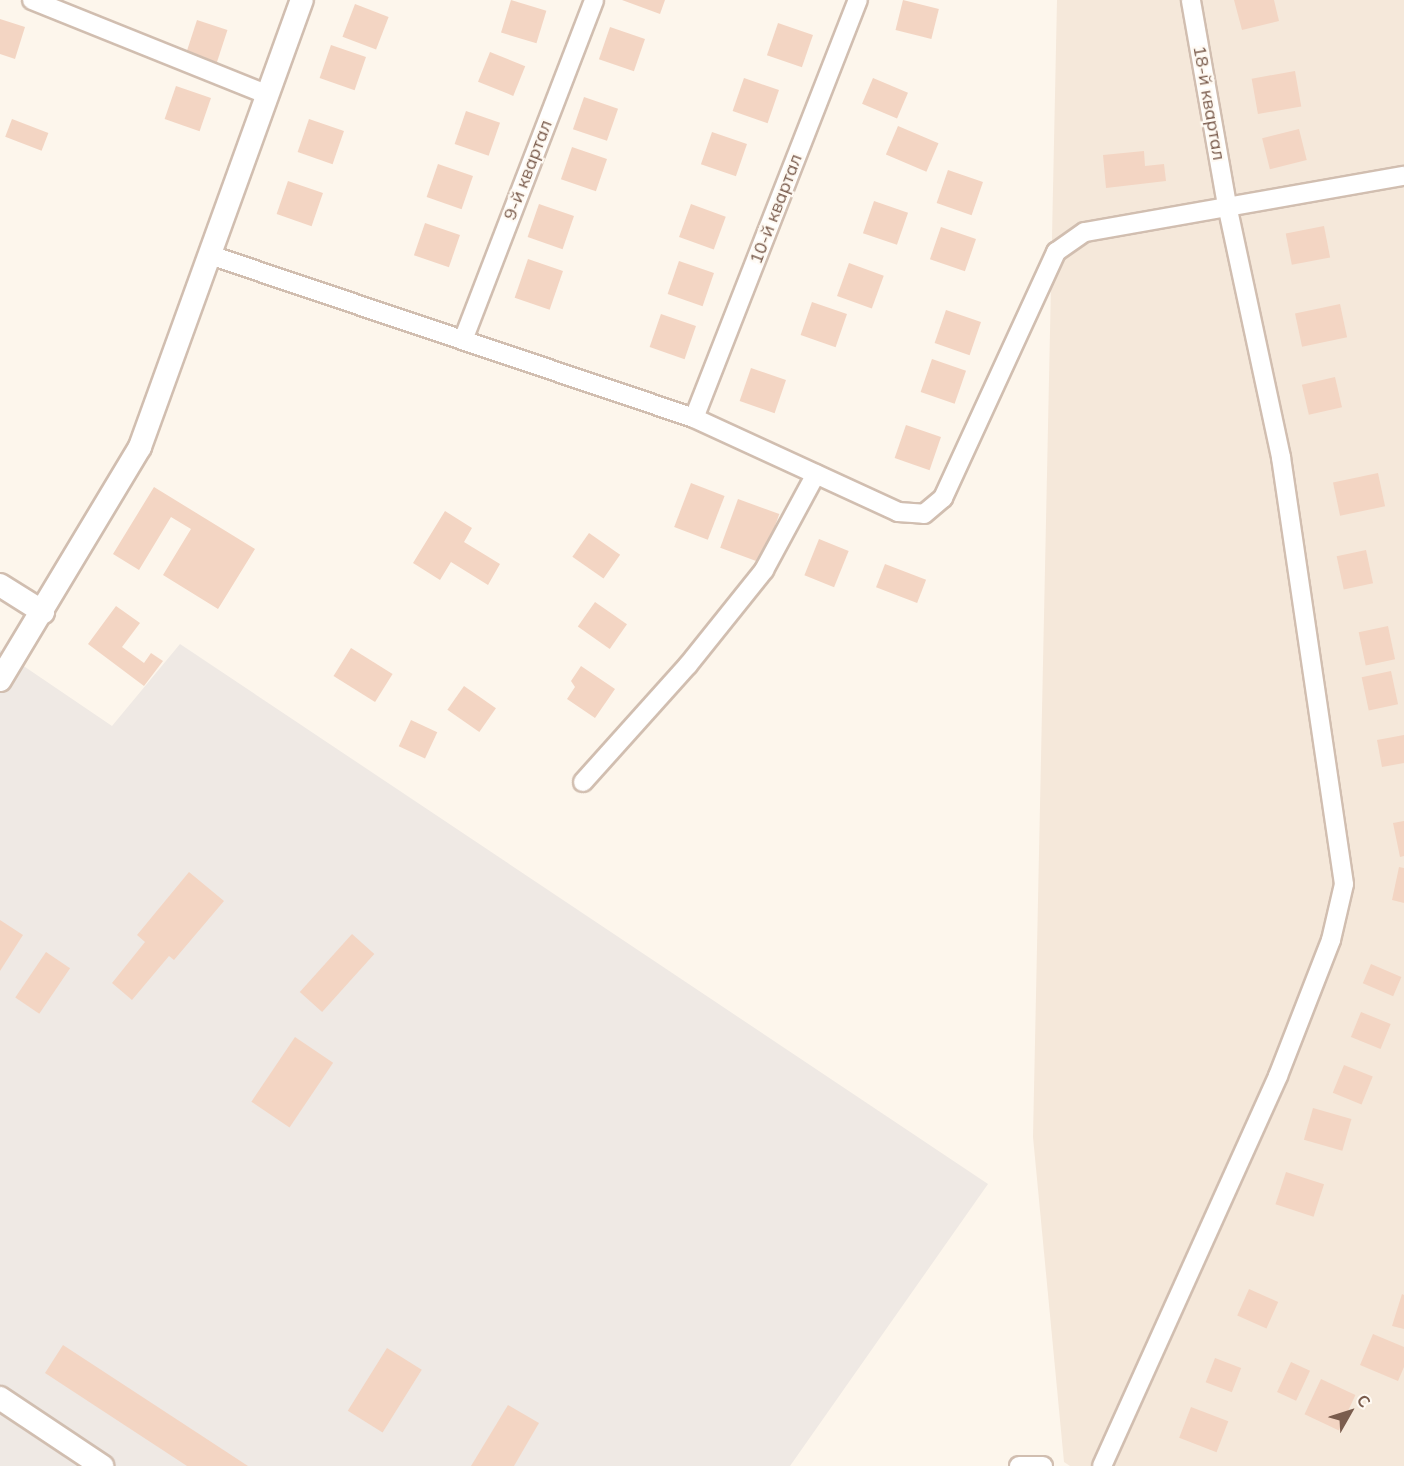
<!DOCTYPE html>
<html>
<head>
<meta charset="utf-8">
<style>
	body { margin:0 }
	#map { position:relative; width:1404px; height:1466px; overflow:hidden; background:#fdf6ec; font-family:Mulish,sans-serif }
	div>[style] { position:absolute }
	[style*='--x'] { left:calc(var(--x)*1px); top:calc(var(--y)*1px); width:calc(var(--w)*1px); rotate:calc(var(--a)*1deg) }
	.residential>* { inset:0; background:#f5e8da }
	.industrial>* { inset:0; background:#efe9e4 }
	.building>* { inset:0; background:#f3d5c3; transform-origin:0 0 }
	.roads { filter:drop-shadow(2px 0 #d1beb0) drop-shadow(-2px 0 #d1beb0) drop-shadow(0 2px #d1beb0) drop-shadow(0 -2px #d1beb0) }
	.minor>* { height:18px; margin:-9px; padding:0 9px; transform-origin:9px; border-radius:9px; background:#fff }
	.tertiary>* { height:22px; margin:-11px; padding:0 11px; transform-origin:11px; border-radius:11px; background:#fff }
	span { translate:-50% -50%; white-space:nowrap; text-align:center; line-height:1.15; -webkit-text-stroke:4.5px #fffaf3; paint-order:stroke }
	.street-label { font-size:18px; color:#7a5c4d }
	.north { position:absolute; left:1320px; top:1382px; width:60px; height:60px; -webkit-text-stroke:4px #fffaf3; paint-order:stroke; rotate:51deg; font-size:16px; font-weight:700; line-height:24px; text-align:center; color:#7a5c4d }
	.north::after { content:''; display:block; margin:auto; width:21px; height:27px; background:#7a5c4d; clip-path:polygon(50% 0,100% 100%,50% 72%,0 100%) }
</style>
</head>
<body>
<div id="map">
	<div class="residential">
		<i style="clip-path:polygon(1057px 0,1404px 0,1404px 1466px,1070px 1466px,1064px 1462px,1033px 1137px)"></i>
	</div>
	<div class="industrial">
		<i style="clip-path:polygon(180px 644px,988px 1184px,790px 1466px,0 1466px,0 650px,112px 726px)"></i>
	</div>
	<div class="building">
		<i style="left:511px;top:0;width:37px;height:34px;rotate:17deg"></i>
		<i style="clip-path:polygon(622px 0,665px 0,660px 14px)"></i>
		<i style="left:903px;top:0;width:37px;height:31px;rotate:14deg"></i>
		<i style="clip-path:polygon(1234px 0,1274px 0,1279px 21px,1242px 30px)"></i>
		<i style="left:355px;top:4px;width:36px;height:35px;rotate:21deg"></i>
		<i style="clip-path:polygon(0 19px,25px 27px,15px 59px,0 54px)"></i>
		<i style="left:197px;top:20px;width:32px;height:34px;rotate:18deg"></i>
		<i style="left:778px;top:23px;width:37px;height:34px;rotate:19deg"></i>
		<i style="left:610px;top:27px;width:37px;height:34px;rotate:19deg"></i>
		<i style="left:331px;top:45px;width:37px;height:35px;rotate:19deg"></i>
		<i style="left:490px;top:52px;width:38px;height:32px;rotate:22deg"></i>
		<i style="left:1295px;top:71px;width:36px;height:44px;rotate:80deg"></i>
		<i style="left:744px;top:78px;width:37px;height:35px;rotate:19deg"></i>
		<i style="left:873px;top:78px;width:38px;height:28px;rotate:23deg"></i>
		<i style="left:176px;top:86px;width:37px;height:35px;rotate:19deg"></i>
		<i style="left:584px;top:97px;width:36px;height:34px;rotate:19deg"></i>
		<i style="left:466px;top:111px;width:36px;height:35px;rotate:19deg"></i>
		<i style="left:12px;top:119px;width:39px;height:19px;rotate:21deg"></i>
		<i style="left:309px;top:119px;width:37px;height:35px;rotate:19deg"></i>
		<i style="left:898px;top:126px;width:44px;height:31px;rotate:23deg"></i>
		<i style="left:1299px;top:129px;width:32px;height:38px;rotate:76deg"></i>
		<i style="left:712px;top:132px;width:37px;height:34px;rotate:19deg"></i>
		<i style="left:572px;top:147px;width:37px;height:34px;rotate:19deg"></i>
		<i style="clip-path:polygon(1144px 151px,1145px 166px,1164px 164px,1166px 181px,1106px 188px,1103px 155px)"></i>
		<i style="left:438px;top:164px;width:37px;height:35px;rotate:19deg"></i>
		<i style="left:948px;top:170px;width:37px;height:35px;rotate:19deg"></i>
		<i style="left:288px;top:181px;width:37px;height:35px;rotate:19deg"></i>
		<i style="left:874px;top:201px;width:36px;height:34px;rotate:19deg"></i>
		<i style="left:539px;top:204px;width:37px;height:35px;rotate:19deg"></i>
		<i style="left:691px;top:204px;width:37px;height:35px;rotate:20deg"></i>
		<i style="left:425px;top:223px;width:37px;height:34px;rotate:19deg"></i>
		<i style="left:1324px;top:226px;width:32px;height:39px;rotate:79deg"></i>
		<i style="left:941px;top:227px;width:37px;height:34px;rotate:19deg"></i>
		<i style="left:528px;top:259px;width:37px;height:41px;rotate:19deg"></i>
		<i style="left:679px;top:261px;width:37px;height:35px;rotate:19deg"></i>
		<i style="left:849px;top:263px;width:37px;height:35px;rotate:20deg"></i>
		<i style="left:812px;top:302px;width:37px;height:35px;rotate:19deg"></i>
		<i style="left:1340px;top:304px;width:34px;height:46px;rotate:78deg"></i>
		<i style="left:946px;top:310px;width:37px;height:35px;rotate:19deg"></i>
		<i style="left:661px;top:314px;width:37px;height:35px;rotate:19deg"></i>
		<i style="left:932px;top:359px;width:36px;height:35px;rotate:19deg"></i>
		<i style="left:751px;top:368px;width:37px;height:35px;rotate:19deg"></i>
		<i style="left:1335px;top:377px;width:31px;height:34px;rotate:77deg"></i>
		<i style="left:906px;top:425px;width:37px;height:35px;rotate:19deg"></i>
		<i style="left:1378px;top:473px;width:34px;height:46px;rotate:78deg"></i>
		<i style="left:691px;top:483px;width:36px;height:47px;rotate:21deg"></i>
		<i style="clip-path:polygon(154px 487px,255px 549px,218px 609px,163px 575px,191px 529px,171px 517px,139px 570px,113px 554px)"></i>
		<i style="left:738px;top:499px;width:44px;height:52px;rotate:20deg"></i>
		<i style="clip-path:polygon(445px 511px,472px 528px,464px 542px,500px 564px,488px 585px,451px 562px,440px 580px,413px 563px)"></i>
		<i style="left:589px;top:533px;width:38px;height:29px;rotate:35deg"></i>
		<i style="left:819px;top:539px;width:32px;height:39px;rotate:22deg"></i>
		<i style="left:1366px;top:550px;width:34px;height:30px;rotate:78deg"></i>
		<i style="left:885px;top:564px;width:44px;height:25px;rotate:21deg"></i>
		<i style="left:595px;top:602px;width:39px;height:30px;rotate:35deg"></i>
		<i style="clip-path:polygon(116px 606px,140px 623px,122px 647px,144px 663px,151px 653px,163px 661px,144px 686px,88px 644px)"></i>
		<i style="left:1388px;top:626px;width:34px;height:30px;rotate:78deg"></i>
		<i style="left:351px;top:648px;width:49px;height:33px;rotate:32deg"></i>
		<i style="clip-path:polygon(581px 666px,615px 689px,595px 718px,567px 699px,575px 687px,571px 681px)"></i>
		<i style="left:1391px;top:671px;width:34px;height:30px;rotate:78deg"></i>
		<i style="left:464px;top:686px;width:39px;height:29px;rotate:35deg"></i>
		<i style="left:411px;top:720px;width:29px;height:29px;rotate:25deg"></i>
		<i style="clip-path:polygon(1404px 735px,1404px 763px,1382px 767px,1377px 740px)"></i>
		<i style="clip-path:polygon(1404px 821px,1404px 856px,1400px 857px,1393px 823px)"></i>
		<i style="clip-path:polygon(1399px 867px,1404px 868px,1404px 903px,1392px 900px)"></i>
		<i style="clip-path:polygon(189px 872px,224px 901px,174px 960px,169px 956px,132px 1000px,112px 983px,145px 942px,137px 935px)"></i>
		<i style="clip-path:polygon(0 920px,23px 935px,0 971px)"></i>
		<i style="left:352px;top:934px;width:30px;height:78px;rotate:42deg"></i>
		<i style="left:46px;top:952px;width:29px;height:55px;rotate:34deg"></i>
		<i style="left:1371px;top:964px;width:33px;height:21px;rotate:23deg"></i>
		<i style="left:1361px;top:1012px;width:32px;height:27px;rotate:22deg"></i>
		<i style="left:295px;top:1037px;width:46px;height:78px;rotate:34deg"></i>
		<i style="left:1344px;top:1065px;width:31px;height:30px;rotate:22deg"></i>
		<i style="left:1313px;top:1108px;width:40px;height:33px;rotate:16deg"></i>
		<i style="left:1286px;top:1172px;width:40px;height:34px;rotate:18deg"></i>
		<i style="left:1249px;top:1289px;width:32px;height:29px;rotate:24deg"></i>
		<i style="clip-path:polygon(1402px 1294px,1404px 1295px,1404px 1329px,1392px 1326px)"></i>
		<i style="clip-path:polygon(1373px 1334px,1404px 1347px,1404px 1367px,1398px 1381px,1360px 1365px)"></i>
		<i style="clip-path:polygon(63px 1345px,248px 1466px,187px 1466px,45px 1373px)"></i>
		<i style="left:387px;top:1348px;width:41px;height:74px;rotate:32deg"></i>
		<i style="left:1215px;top:1358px;width:28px;height:26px;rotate:21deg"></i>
		<i style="left:1291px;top:1362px;width:21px;height:33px;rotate:25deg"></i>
		<i style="left:1321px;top:1379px;width:38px;height:39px;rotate:25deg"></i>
		<i style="clip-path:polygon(508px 1405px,539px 1423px,514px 1466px,471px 1466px)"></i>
		<i style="left:1191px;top:1407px;width:40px;height:33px;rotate:21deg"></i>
	</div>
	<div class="roads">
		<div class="minor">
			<i style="--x:32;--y:0;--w:254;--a:21.9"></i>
			<i style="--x:210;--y:255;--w:511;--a:18.61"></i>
			<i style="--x:694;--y:418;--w:225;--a:24.7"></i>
			<i style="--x:898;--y:512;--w:26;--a:4"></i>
			<i style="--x:924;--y:514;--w:25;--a:-40"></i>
			<i style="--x:943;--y:498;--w:271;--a:-65.3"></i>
			<i style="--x:1056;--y:252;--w:35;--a:-35"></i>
			<i style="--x:1085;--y:232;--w:324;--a:-10"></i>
			<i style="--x:463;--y:340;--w:364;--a:-68.9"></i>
			<i style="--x:694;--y:418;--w:449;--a:-68.6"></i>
			<i style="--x:583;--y:782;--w:157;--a:-48.1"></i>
			<i style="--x:688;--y:665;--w:122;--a:-51.3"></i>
			<i style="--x:764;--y:570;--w:109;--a:-61.6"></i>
			<i style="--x:1019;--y:1466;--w:24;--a:0"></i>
			<i style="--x:1102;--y:1466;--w:428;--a:-65.7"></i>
			<i style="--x:1278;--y:1076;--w:146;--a:-68.7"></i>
			<i style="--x:1331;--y:940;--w:57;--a:-76.9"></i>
			<i style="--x:1344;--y:884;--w:432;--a:-98.4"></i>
			<i style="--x:1281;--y:457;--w:258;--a:-102.1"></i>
			<i style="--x:1227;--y:205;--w:208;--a:-100"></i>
		</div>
		<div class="tertiary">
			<i style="--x:0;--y:585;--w:51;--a:32.1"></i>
			<i style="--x:0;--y:680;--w:272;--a:-59"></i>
			<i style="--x:140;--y:447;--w:475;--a:-70.1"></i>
			<i style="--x:0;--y:1398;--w:123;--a:33.7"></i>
		</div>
	</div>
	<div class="street-label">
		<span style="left:1209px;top:103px;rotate:80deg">18-й квартал</span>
		<span style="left:528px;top:170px;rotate:-69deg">9-й квартал</span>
		<span style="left:776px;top:209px;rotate:-69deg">10-й квартал</span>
	</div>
	<div class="north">С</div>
</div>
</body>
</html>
